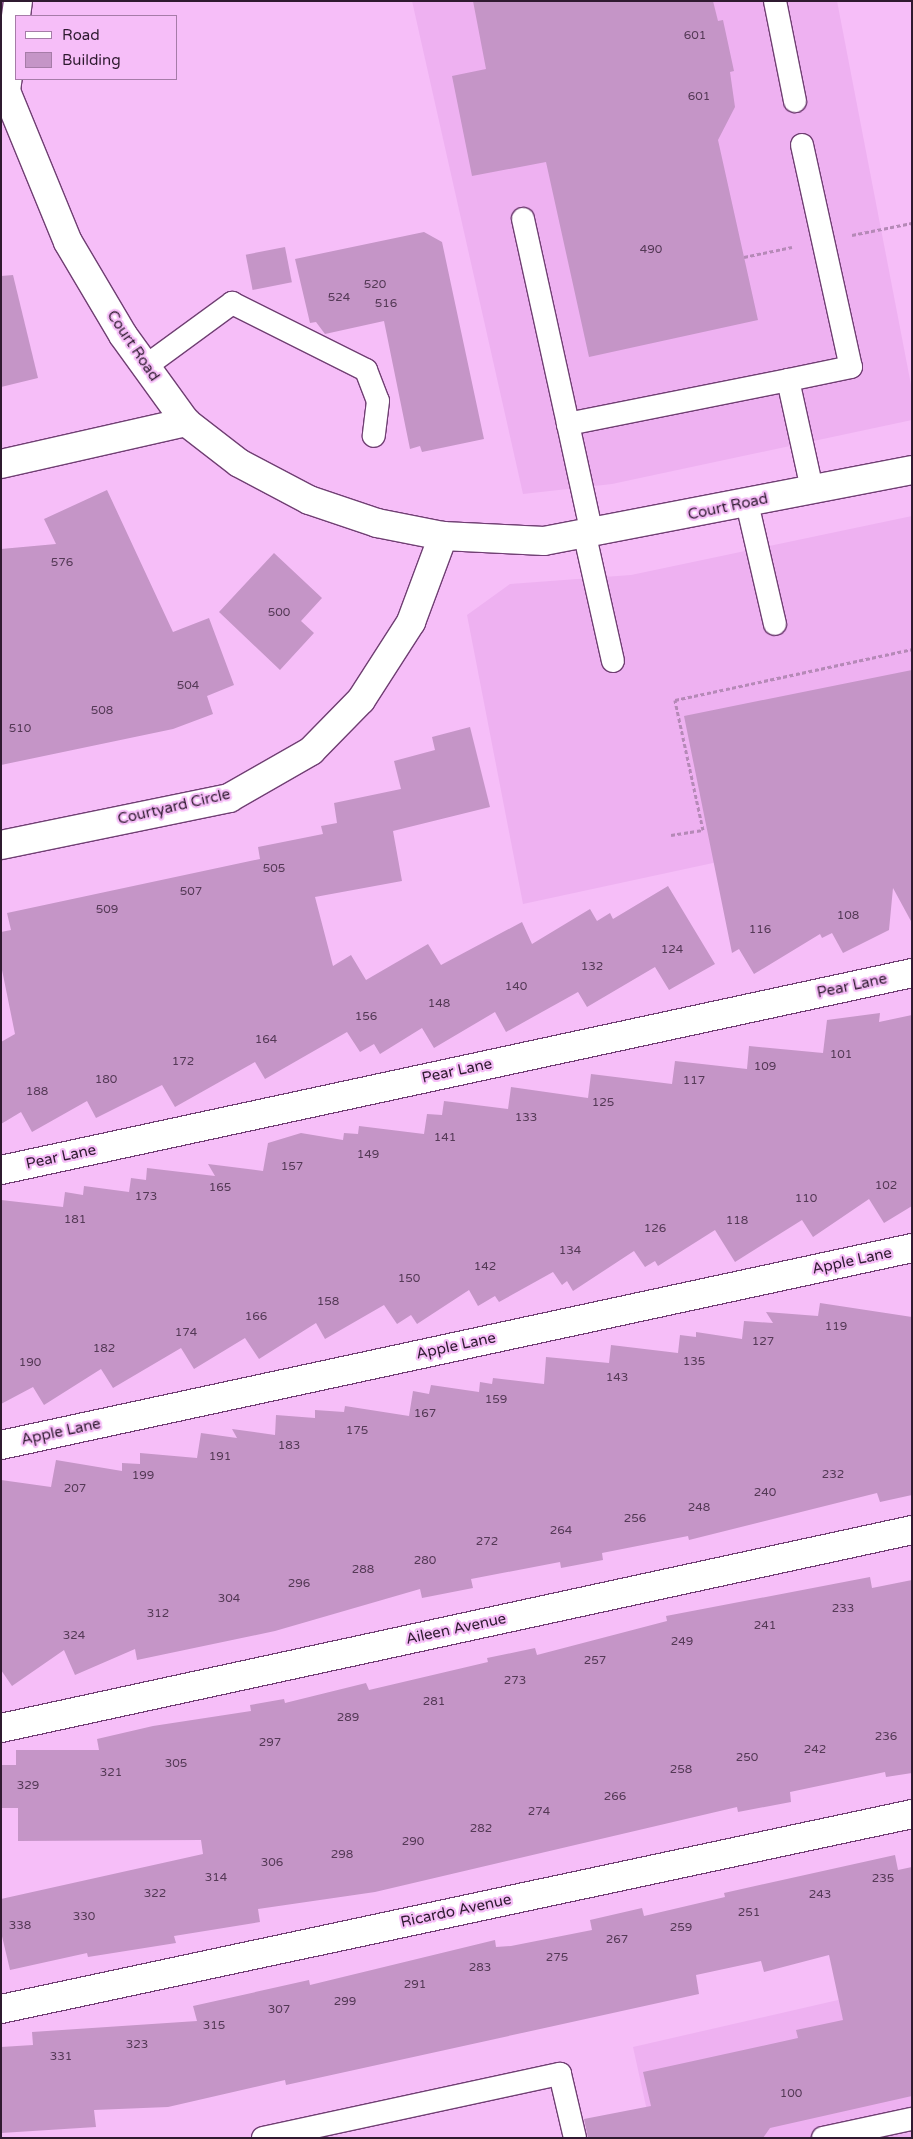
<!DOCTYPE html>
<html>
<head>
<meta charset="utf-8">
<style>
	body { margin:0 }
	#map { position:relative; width:913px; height:2139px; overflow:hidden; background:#f6bef8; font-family:"Varela Round",sans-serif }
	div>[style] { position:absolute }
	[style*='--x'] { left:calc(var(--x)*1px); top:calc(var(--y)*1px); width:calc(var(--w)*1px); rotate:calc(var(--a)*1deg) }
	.built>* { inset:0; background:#eeb1f1 }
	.building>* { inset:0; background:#c595c7; transform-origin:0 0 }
	.path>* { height:3px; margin-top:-1.5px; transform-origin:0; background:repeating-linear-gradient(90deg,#b589b7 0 4px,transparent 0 6.5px) }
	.roads { filter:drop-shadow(1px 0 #703f73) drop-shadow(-1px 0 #703f73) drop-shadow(0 1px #703f73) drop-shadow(0 -1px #703f73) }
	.service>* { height:22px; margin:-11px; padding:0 11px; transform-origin:11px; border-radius:11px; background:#fff }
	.minor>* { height:28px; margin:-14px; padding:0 14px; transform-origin:14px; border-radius:14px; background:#fff }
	span { translate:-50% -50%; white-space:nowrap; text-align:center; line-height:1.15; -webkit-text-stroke:4.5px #f6bef8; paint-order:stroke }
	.number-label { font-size:12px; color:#543956 }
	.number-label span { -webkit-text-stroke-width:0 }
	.street-label { font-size:15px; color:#2f1a30 }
	.frame { position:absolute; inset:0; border:2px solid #2f1a30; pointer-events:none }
	.legend { position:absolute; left:15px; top:15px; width:162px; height:65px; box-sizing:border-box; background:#f6bef8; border:1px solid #a67ca8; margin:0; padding:6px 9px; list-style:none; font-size:15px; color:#2f1a30 }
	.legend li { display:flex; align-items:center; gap:10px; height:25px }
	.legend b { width:25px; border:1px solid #a67ca8 }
</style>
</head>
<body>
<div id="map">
	<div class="built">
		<i style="clip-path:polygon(412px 1px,837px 1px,912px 390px,912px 420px,612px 484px,523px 494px)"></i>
		<i style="clip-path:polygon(912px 516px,912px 820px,523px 904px,467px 615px,510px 584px,631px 575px)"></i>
		<i style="clip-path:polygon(912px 1983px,912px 2138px,653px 2138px,633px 2047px)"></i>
	</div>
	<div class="building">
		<i style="clip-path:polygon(473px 1px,713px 1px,718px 21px,723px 20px,734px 71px,730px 72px,735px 107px,718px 140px,758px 320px,589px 357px,546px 162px,472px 176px,452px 76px,486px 69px)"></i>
		<i style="clip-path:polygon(424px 232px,442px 242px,484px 439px,422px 452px,420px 446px,410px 449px,384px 321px,325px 334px,316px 322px,310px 323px,295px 259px)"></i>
		<i style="left:285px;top:247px;width:36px;height:40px;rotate:79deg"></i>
		<i style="clip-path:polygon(13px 275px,38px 378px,1px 387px,1px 276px)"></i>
		<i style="clip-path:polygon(107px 490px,173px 632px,209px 618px,234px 685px,207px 696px,213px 714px,173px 729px,1px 765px,1px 549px,56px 544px,44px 519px)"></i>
		<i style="clip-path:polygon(274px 553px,322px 598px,301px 621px,314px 633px,280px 670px,219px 612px)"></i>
		<i style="clip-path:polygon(912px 670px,912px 923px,893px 888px,889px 930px,843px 953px,832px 933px,822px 938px,820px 934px,754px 974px,739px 949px,732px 953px,684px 716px)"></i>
		<i style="clip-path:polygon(470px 727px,490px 807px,393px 831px,402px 881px,315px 897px,333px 966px,351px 955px,366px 980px,428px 944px,441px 965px,522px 922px,532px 944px,590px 909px,597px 921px,610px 913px,613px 919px,668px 886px,715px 964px,669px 990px,655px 967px,587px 1007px,578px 992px,506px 1032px,495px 1012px,434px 1048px,422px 1028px,380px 1054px,374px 1044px,360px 1052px,347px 1032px,265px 1079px,255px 1062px,175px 1107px,162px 1085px,96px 1118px,87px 1101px,32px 1132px,21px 1112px,1px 1124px,1px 1042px,15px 1034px,1px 965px,1px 932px,11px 930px,7px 913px,260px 859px,258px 847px,323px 834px,321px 826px,337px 823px,334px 803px,401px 789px,394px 761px,435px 750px,432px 737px)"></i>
		<i style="clip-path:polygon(880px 1013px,879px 1022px,912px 1015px,912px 1206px,884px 1223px,869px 1199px,813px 1237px,802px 1220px,735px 1262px,715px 1230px,658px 1266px,655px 1261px,645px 1267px,634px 1251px,573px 1291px,567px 1281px,562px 1285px,553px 1272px,499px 1302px,495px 1296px,478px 1306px,469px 1290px,417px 1324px,411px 1315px,397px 1324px,384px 1305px,325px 1339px,316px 1323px,259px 1359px,245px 1338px,194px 1369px,181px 1348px,113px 1388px,101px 1369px,44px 1405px,33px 1387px,1px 1404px,1px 1200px,63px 1207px,65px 1192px,83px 1195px,84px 1186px,129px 1192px,131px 1178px,146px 1180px,147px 1168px,215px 1176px,208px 1164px,263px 1171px,268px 1143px,301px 1133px,343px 1140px,344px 1133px,358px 1134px,359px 1126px,424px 1134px,427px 1114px,442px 1115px,444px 1101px,508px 1109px,511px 1087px,588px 1098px,591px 1074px,672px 1084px,675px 1061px,747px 1069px,749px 1046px,823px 1053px,827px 1020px)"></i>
		<i style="clip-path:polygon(820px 1303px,912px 1317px,912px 1495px,880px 1502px,877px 1493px,689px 1540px,688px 1536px,602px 1553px,603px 1560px,561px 1568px,560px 1562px,471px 1579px,473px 1588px,422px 1598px,420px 1589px,275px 1631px,137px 1660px,135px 1649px,75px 1675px,64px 1650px,12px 1686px,1px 1670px,1px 1480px,51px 1487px,56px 1460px,122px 1471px,122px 1463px,140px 1464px,140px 1453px,197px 1458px,201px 1433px,237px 1438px,232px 1429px,275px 1435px,276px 1415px,315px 1418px,315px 1410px,344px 1412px,345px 1406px,409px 1416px,413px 1391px,429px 1394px,431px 1385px,479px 1392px,480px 1382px,492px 1384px,493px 1378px,544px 1384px,546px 1357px,609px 1363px,611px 1345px,678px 1353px,680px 1335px,696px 1337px,696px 1332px,742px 1339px,744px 1321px,773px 1323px,766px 1312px,818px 1316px)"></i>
		<i style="clip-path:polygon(870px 1577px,872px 1588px,912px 1580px,912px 1773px,886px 1777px,885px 1772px,790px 1792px,791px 1802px,738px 1812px,737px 1807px,375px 1892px,258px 1909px,260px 1922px,174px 1936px,176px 1943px,88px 1957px,87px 1953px,10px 1970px,1px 1932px,1px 1899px,203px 1854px,201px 1840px,18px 1841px,18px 1808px,1px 1808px,1px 1765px,16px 1765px,16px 1750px,99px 1750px,97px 1739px,153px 1726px,251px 1711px,250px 1705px,284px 1699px,285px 1703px,366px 1683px,369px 1690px,488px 1662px,487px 1658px,535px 1648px,537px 1655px,667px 1621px,666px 1616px)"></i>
		<i style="clip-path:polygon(895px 1855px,898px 1870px,912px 1867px,912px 2096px,770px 2128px,763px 2138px,588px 2138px,584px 2119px,651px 2106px,643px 2072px,798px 2038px,796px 2030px,843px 2020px,829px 1955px,764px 1972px,761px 1961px,696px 1975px,699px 1994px,286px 2085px,285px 2080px,168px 2107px,94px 2110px,96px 2127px,1px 2133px,1px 2047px,33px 2045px,32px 2032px,197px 2021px,193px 2006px,309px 1980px,310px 1985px,495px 1940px,496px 1947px,511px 1946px,592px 1930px,590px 1920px,642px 1908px,644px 1916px,725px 1897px,724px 1893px)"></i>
	</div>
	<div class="path">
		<i style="--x:852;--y:235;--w:61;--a:-11.3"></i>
		<i style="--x:744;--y:257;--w:49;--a:-11.8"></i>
		<i style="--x:671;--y:835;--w:32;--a:-9"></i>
		<i style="--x:703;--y:830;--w:133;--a:-102.2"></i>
		<i style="--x:675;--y:700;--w:242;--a:-12.1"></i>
	</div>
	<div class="roads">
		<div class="service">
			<i style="--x:775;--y:1;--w:102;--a:78.7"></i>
			<i style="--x:802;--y:145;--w:227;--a:77.6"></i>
			<i style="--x:851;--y:367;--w:64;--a:168.3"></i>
			<i style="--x:788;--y:380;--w:112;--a:77.6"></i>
			<i style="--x:523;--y:219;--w:210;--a:77.6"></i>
			<i style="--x:568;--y:424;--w:224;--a:-11.3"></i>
			<i style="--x:146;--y:366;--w:107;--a:-36.2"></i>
			<i style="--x:232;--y:303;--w:150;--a:26.6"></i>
			<i style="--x:366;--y:370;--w:33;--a:69"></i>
			<i style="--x:378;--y:401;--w:35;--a:97"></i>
			<i style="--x:568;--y:424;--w:113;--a:77.7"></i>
			<i style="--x:747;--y:503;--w:124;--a:77"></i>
			<i style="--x:585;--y:536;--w:128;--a:77.4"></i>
			<i style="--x:263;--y:2138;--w:304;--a:-12.2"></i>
			<i style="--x:560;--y:2074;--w:66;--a:76.8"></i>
			<i style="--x:823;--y:2138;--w:91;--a:-12.1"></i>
		</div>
		<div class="minor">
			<i style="--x:18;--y:1;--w:91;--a:97.6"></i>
			<i style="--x:6;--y:91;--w:163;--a:67.7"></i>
			<i style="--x:68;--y:242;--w:108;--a:59.4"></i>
			<i style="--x:123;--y:335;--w:107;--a:54.1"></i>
			<i style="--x:186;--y:422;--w:67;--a:37.7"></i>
			<i style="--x:239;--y:463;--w:79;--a:27.9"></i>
			<i style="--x:309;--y:500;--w:72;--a:18.7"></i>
			<i style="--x:377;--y:523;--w:67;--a:11.1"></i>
			<i style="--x:443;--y:536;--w:101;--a:2.8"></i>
			<i style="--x:544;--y:541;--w:375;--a:-10.9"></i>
			<i style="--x:1;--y:464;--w:190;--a:-12.8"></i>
			<i style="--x:1;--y:845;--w:233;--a:-11.6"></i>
			<i style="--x:229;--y:798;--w:95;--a:-29.8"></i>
			<i style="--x:311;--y:751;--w:71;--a:-45.6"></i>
			<i style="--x:361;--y:700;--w:93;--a:-57.3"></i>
			<i style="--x:411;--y:622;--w:92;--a:-69.6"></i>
			<i style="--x:1;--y:1170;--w:932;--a:-12.2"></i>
			<i style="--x:1;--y:1445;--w:932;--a:-12.2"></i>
			<i style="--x:1;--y:1728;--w:932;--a:-12.26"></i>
			<i style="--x:1;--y:2009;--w:932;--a:-12.08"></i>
		</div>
	</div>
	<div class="number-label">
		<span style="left:695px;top:36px">601</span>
		<span style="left:699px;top:97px">601</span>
		<span style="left:651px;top:250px">490</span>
		<span style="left:375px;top:285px">520</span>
		<span style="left:339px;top:298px">524</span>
		<span style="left:386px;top:304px">516</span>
		<span style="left:62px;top:563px">576</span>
		<span style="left:279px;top:613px">500</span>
		<span style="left:188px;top:686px">504</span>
		<span style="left:102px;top:711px">508</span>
		<span style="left:20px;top:729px">510</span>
		<span style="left:274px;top:869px">505</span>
		<span style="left:191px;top:892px">507</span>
		<span style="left:107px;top:910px">509</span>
		<span style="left:848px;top:916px">108</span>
		<span style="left:760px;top:930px">116</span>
		<span style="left:672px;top:950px">124</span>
		<span style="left:592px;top:967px">132</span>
		<span style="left:516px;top:987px">140</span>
		<span style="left:439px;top:1004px">148</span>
		<span style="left:366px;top:1017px">156</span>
		<span style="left:266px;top:1040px">164</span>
		<span style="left:841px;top:1055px">101</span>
		<span style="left:183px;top:1062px">172</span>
		<span style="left:765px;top:1067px">109</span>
		<span style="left:106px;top:1080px">180</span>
		<span style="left:694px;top:1081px">117</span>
		<span style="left:37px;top:1092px">188</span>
		<span style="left:603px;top:1103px">125</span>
		<span style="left:526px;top:1118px">133</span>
		<span style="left:445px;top:1138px">141</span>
		<span style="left:368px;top:1155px">149</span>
		<span style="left:292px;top:1167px">157</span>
		<span style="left:886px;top:1186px">102</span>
		<span style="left:220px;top:1188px">165</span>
		<span style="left:146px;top:1197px">173</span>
		<span style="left:806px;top:1199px">110</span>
		<span style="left:75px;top:1220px">181</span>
		<span style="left:737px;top:1221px">118</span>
		<span style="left:655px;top:1229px">126</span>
		<span style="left:570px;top:1251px">134</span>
		<span style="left:485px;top:1267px">142</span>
		<span style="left:409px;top:1279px">150</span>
		<span style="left:328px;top:1302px">158</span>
		<span style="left:256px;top:1317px">166</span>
		<span style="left:836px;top:1327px">119</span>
		<span style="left:186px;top:1333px">174</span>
		<span style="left:763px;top:1342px">127</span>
		<span style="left:104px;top:1349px">182</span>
		<span style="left:694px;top:1362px">135</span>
		<span style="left:30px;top:1363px">190</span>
		<span style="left:617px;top:1378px">143</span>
		<span style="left:496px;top:1400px">159</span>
		<span style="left:425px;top:1414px">167</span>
		<span style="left:357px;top:1431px">175</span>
		<span style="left:289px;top:1446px">183</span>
		<span style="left:220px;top:1457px">191</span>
		<span style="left:833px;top:1475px">232</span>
		<span style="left:143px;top:1476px">199</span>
		<span style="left:75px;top:1489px">207</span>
		<span style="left:765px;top:1493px">240</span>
		<span style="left:699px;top:1508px">248</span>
		<span style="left:635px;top:1519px">256</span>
		<span style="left:561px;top:1531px">264</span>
		<span style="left:487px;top:1542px">272</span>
		<span style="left:425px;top:1561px">280</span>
		<span style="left:363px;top:1570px">288</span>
		<span style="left:299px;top:1584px">296</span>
		<span style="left:229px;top:1599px">304</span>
		<span style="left:843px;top:1609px">233</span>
		<span style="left:158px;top:1614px">312</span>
		<span style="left:765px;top:1626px">241</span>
		<span style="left:74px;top:1636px">324</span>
		<span style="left:682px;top:1642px">249</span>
		<span style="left:595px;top:1661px">257</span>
		<span style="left:515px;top:1681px">273</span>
		<span style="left:434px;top:1702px">281</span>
		<span style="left:348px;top:1718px">289</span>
		<span style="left:886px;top:1737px">236</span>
		<span style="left:270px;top:1743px">297</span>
		<span style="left:815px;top:1750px">242</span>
		<span style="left:747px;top:1758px">250</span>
		<span style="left:176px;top:1764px">305</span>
		<span style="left:681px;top:1770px">258</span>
		<span style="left:111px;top:1773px">321</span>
		<span style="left:28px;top:1786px">329</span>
		<span style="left:615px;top:1797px">266</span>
		<span style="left:539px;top:1812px">274</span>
		<span style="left:481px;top:1829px">282</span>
		<span style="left:413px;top:1842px">290</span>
		<span style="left:342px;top:1855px">298</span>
		<span style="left:272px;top:1863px">306</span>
		<span style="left:216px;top:1878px">314</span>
		<span style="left:883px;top:1879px">235</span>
		<span style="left:155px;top:1894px">322</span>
		<span style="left:820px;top:1895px">243</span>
		<span style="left:749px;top:1913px">251</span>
		<span style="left:84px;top:1917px">330</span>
		<span style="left:20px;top:1926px">338</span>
		<span style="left:681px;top:1928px">259</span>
		<span style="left:617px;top:1940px">267</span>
		<span style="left:557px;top:1958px">275</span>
		<span style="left:480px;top:1968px">283</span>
		<span style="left:415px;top:1985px">291</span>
		<span style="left:345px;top:2002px">299</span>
		<span style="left:279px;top:2010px">307</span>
		<span style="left:214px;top:2026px">315</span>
		<span style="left:137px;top:2045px">323</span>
		<span style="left:61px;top:2057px">331</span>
		<span style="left:791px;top:2094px">100</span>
	</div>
	<div class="street-label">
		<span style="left:133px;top:346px;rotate:56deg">Court Road</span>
		<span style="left:728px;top:507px;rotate:-12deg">Court Road</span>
		<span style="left:174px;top:807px;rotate:-13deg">Courtyard Circle</span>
		<span style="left:852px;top:986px;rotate:-12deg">Pear Lane</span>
		<span style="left:457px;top:1071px;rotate:-12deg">Pear Lane</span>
		<span style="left:61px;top:1157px;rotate:-12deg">Pear Lane</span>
		<span style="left:852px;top:1261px;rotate:-12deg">Apple Lane</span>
		<span style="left:456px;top:1346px;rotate:-12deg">Apple Lane</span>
		<span style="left:61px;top:1432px;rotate:-12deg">Apple Lane</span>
		<span style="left:456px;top:1629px;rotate:-12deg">Aileen Avenue</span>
		<span style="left:456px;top:1911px;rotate:-12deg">Ricardo Avenue</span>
	</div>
	<div class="frame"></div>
	<ul class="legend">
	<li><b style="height:6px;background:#fff"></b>Road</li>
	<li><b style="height:14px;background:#c595c7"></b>Building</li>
	</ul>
</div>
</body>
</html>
